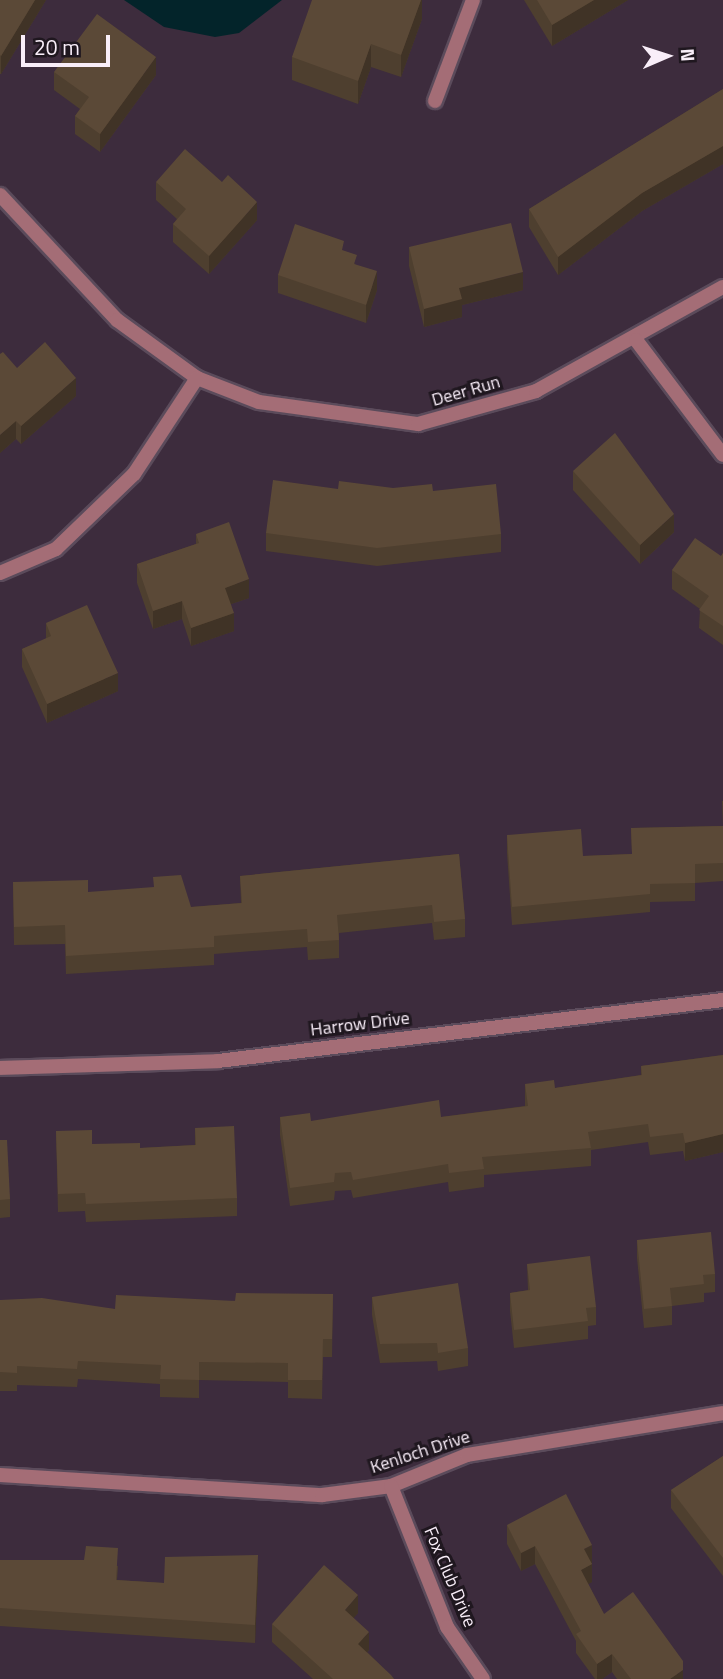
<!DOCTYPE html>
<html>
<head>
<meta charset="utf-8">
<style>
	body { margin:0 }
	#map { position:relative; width:723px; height:1679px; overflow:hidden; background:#3d2c3d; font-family:"Titillium Web",sans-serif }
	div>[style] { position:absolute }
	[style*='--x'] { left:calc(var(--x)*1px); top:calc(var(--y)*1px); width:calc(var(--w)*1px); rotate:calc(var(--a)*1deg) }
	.water>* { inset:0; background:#03242a }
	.roads { filter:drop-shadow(2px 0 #5b4b5b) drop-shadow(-2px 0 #5b4b5b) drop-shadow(0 2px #5b4b5b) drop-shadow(0 -2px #5b4b5b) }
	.street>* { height:14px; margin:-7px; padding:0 7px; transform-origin:7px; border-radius:7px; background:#a46d76 }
	.wall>* { inset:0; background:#4e3f2f }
	.shaded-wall>* { inset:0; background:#403326 }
	.building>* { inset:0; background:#5b4937 }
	span { translate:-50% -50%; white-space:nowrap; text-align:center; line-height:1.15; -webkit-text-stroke:6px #1f171f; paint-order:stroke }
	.street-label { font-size:18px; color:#f9eef9 }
	.north { position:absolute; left:632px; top:21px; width:70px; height:70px; -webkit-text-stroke:5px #1f171f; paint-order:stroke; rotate:87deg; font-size:19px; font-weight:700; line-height:28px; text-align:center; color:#f9eef9 }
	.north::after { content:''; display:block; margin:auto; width:24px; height:32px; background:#f9eef9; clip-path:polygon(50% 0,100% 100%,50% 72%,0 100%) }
	.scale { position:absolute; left:21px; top:35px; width:89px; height:32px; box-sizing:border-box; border:4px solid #f9eef9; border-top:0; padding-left:9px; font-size:21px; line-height:24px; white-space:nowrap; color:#f9eef9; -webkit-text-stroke:5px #1f171f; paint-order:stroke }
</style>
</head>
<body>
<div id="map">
	<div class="water">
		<i style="clip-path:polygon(124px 0,282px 0,239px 33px,215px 37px,164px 27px)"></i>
	</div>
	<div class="roads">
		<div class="street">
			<i style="--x:435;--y:101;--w:108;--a:-69.4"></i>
			<i style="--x:0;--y:195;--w:171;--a:46.9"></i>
			<i style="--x:117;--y:320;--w:99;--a:35.9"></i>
			<i style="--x:197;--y:378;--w:66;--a:21.2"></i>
			<i style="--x:259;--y:402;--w:161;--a:7.9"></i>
			<i style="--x:418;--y:424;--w:123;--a:-15.6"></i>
			<i style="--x:536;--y:391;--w:214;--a:-29.1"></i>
			<i style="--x:636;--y:340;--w:144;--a:52.9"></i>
			<i style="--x:0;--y:573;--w:61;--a:-23.2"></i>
			<i style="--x:56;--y:549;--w:108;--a:-43.9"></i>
			<i style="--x:134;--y:474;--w:115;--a:-56.7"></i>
			<i style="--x:0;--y:1068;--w:218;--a:-1.8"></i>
			<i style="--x:218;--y:1061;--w:509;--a:-6.89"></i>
			<i style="--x:0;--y:1475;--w:323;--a:3.6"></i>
			<i style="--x:322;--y:1495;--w:70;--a:-7.4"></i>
			<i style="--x:391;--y:1486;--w:82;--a:-22.2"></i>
			<i style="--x:467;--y:1455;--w:259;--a:-9.3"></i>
			<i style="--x:391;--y:1486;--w:152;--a:68.3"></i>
			<i style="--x:447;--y:1627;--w:63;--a:55.3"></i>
		</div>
	</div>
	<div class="wall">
		<i style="clip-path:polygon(0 0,46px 0,1px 74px,0 74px)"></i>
		<i style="clip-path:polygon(422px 0,422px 19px,401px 77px,371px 67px,358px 104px,292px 80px,292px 57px)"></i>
		<i style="clip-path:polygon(524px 0,628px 0,552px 46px)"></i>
		<i style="clip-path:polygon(54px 72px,156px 75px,100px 152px,75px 134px,75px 116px,80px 109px,54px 90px)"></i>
		<i style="clip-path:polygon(723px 89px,723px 164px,642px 211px,558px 275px,529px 227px,529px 209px)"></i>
		<i style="clip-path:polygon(156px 182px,257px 220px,209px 274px,173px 242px,173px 224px,177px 219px,156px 200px)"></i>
		<i style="clip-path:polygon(409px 247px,523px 290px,462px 305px,462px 317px,424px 327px,409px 266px)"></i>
		<i style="clip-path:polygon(344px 251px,377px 290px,366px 323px,278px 293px,278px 275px)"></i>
		<i style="clip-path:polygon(17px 368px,76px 396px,21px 444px,16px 439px,0 453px)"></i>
		<i style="clip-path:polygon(573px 471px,674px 532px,640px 564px,573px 490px)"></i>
		<i style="clip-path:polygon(393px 488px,433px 491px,501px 534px,501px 552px,377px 566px,266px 551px,266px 533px,338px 489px)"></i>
		<i style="clip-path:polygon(196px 534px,249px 598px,231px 604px,234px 631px,191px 646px,182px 619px,153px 629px,137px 583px,137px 564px,196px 544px)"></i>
		<i style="clip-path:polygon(723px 553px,723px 645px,699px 628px,700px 609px,672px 589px,672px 570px,721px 556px)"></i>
		<i style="clip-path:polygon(46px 623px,118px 691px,47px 723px,22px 667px,22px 649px,46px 639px)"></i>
		<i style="clip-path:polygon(722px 801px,723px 801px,723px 881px,695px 883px,695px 901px,650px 902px,650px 912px,512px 925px,507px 853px,507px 835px,583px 856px,632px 854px,631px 828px,723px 826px)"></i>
		<i style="clip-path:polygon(459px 854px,465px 919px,465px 937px,434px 940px,432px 923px,339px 933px,339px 958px,308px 960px,307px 947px,214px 954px,214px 965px,66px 974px,65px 944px,14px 945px,13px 882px,88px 892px,191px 907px,241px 903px,240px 876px)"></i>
		<i style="clip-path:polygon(723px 1055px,723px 1152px,685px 1161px,683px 1151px,650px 1155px,648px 1142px,591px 1150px,591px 1166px,484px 1175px,484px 1187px,449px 1192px,448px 1182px,353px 1198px,351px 1190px,335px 1191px,334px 1200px,290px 1206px,280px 1135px,280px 1117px,311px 1121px,441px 1117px,525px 1106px,525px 1084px,555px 1088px,641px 1075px,641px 1066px)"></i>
		<i style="clip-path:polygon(195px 1128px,237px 1198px,237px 1216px,86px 1222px,85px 1211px,58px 1212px,56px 1131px,92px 1144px,140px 1148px,195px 1145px)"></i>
		<i style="clip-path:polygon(0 1140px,10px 1199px,10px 1217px,0 1218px)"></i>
		<i style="clip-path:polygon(637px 1240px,715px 1274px,715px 1292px,704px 1293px,704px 1302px,672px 1306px,672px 1325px,644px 1328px,637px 1258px)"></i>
		<i style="clip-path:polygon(527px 1264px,596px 1307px,596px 1325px,588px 1326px,588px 1339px,514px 1348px,510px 1311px,510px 1293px,528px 1290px)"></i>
		<i style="clip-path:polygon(333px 1294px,332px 1357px,323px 1357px,322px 1399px,288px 1398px,288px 1382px,199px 1380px,199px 1398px,160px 1397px,160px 1384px,78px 1379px,77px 1387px,17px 1385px,17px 1391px,0 1391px,0 1300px,115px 1309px)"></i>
		<i style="clip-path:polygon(372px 1297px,468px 1348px,468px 1366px,438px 1371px,437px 1361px,380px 1363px,372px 1315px)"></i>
		<i style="clip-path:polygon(723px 1456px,723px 1576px,671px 1508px,671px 1490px)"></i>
		<i style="clip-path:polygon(507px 1525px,592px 1563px,592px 1582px,588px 1584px,604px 1614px,683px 1679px,617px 1679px,612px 1672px,602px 1679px,595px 1679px,576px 1653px,576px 1641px,535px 1564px,521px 1571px,507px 1544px)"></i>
		<i style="clip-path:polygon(0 1560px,118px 1566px,117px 1580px,164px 1583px,258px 1573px,255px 1643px,0 1626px)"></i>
		<i style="clip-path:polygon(358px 1613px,353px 1618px,369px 1650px,367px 1652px,394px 1679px,313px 1679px,272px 1642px,272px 1624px)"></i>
	</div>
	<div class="shaded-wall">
		<i style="clip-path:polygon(35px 0,46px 0,1px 74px,1px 56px)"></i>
		<i style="clip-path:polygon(421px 0,422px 0,422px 19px,401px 77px,401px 55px)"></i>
		<i style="clip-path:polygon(594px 0,628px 0,552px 46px,552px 25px)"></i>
		<i style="clip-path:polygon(371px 44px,371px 67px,358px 104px,358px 81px)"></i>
		<i style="clip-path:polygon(156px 57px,156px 75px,100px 152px,100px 134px)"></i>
		<i style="clip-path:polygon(723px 146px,723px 164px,642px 211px,558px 275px,558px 257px,642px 193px)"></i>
		<i style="clip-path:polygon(257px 202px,257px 220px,209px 274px,209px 256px)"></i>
		<i style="clip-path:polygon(377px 271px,377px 290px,366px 323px,366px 305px)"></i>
		<i style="clip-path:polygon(523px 272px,523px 290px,462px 305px,462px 317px,424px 327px,424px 309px,459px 288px)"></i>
		<i style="clip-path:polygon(76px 378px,76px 396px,21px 444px,21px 426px)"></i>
		<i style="clip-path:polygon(16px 421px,16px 439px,0 453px,0 435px)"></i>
		<i style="clip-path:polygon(674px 514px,674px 532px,640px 564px,640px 545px)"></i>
		<i style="clip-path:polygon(249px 579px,249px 598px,225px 606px,225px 588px)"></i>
		<i style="clip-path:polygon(182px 601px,182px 619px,153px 629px,153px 611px)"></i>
		<i style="clip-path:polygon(234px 613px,234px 631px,191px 646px,191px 628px)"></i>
		<i style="clip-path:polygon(118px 673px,118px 691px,47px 723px,47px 704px)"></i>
		<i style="clip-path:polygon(723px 1134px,723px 1152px,685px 1161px,685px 1143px)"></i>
		<i style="clip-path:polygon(592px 1545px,592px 1563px,584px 1567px,584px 1549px)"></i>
		<i style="clip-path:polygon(535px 1546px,535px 1564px,521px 1571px,521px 1553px)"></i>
		<i style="clip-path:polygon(258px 1555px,258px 1573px,255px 1643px,255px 1625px)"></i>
		<i style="clip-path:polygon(592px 1564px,592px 1582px,581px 1588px,581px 1570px)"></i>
		<i style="clip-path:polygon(358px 1595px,358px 1613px,345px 1628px,345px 1610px)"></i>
		<i style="clip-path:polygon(369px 1632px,369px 1650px,358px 1662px,358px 1644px)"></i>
		<i style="clip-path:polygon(612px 1654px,612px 1672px,602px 1679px,597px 1679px,597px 1664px)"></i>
		<i style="clip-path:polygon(683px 1670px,683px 1679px,670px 1679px)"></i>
	</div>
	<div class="building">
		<i style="clip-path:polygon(0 0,35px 0,1px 56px,0 55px)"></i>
		<i style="clip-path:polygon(312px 0,421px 0,401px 55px,371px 44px,358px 81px,292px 57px)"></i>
		<i style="clip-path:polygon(537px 0,594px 0,552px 25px)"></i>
		<i style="clip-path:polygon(97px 14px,156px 57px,100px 134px,75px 116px,89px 97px,54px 72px)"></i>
		<i style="clip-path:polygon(723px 89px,723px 146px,642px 193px,558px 257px,529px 209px)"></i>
		<i style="clip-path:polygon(185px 149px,222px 182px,228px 175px,257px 202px,209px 256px,173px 224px,186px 209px,156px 182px)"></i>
		<i style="clip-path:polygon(511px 223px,523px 272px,459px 288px,462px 299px,424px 309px,409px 247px)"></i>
		<i style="clip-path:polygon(295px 224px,344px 241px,342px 250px,357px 255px,354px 264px,377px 271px,366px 305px,278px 275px)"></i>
		<i style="clip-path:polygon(45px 342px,76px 378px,21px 426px,16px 421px,0 435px,0 354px,3px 352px,17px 368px)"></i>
		<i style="clip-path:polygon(615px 433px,674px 514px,640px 545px,573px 471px)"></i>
		<i style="clip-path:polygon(273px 480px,338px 489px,339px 481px,393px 488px,432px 484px,433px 491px,496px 484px,501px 534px,377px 548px,266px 533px)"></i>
		<i style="clip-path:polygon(229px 522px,249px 579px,225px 588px,234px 613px,191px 628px,182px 601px,153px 611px,137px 564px,199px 543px,196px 534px)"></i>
		<i style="clip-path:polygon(695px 538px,721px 556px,723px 553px,723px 626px,699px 610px,709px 596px,672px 570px)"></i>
		<i style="clip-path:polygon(87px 605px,118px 673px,47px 704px,22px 649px,51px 636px,46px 623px)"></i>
		<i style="clip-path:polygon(723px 826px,723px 863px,695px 864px,695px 883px,650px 884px,650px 894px,512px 907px,507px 835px,581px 829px,583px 856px,632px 854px,631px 828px)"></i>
		<i style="clip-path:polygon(459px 854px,465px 919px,434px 922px,432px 905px,337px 915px,339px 940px,308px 942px,307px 929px,214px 936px,214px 947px,66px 956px,65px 925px,14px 927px,13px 882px,88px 880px,88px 892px,154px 887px,153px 877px,181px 875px,191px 907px,242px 903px,240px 876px)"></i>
		<i style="clip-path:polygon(723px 1055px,723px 1134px,685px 1143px,683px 1133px,650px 1137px,648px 1124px,588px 1132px,591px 1148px,482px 1157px,484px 1169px,449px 1173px,448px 1164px,353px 1180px,351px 1172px,335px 1173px,334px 1182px,290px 1188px,280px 1117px,310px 1113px,311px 1121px,439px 1100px,441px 1117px,528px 1106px,525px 1084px,554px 1080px,555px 1088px,642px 1075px,641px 1066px)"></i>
		<i style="clip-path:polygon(234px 1126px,237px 1198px,86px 1204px,85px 1193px,58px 1194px,56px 1131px,92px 1130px,92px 1144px,140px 1143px,140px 1148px,196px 1145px,195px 1128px)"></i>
		<i style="clip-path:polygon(0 1140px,7px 1140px,10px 1199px,0 1200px)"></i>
		<i style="clip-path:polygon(711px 1232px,715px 1274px,703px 1275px,704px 1284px,670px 1288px,672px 1306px,644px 1309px,637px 1240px)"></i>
		<i style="clip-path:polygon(590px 1256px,596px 1307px,586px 1308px,588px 1321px,514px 1330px,510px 1293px,530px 1290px,527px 1264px)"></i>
		<i style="clip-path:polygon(458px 1283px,468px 1348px,438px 1353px,437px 1343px,380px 1344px,372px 1297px)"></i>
		<i style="clip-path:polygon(236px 1293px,333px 1294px,332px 1339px,323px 1339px,322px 1380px,288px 1380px,288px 1363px,199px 1362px,199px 1380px,160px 1379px,161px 1365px,78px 1361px,77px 1369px,17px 1366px,17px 1373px,0 1372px,0 1300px,42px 1298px,115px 1309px,116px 1295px,235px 1301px)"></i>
		<i style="clip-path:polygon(723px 1456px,723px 1558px,671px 1490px)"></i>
		<i style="clip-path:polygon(566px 1494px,592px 1545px,584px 1549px,592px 1564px,581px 1570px,604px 1614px,633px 1592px,683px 1661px,683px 1670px,670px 1679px,631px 1679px,612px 1654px,597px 1664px,576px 1634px,581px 1631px,535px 1546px,521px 1553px,507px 1525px)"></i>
		<i style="clip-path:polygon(86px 1546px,118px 1548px,116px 1580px,164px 1583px,165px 1557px,258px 1555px,255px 1625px,0 1608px,0 1560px,84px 1560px)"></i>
		<i style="clip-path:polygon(324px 1565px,358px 1595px,345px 1610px,369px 1632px,358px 1644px,391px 1675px,394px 1679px,333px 1679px,272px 1624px)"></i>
	</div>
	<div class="street-label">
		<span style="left:466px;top:391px;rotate:-16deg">Deer Run</span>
		<span style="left:360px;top:1024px;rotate:-7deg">Harrow Drive</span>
		<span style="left:420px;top:1452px;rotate:-18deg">Kenloch Drive</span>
		<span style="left:450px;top:1577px;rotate:67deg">Fox Club Drive</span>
	</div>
	<div class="north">N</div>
	<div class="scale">20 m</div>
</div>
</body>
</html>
